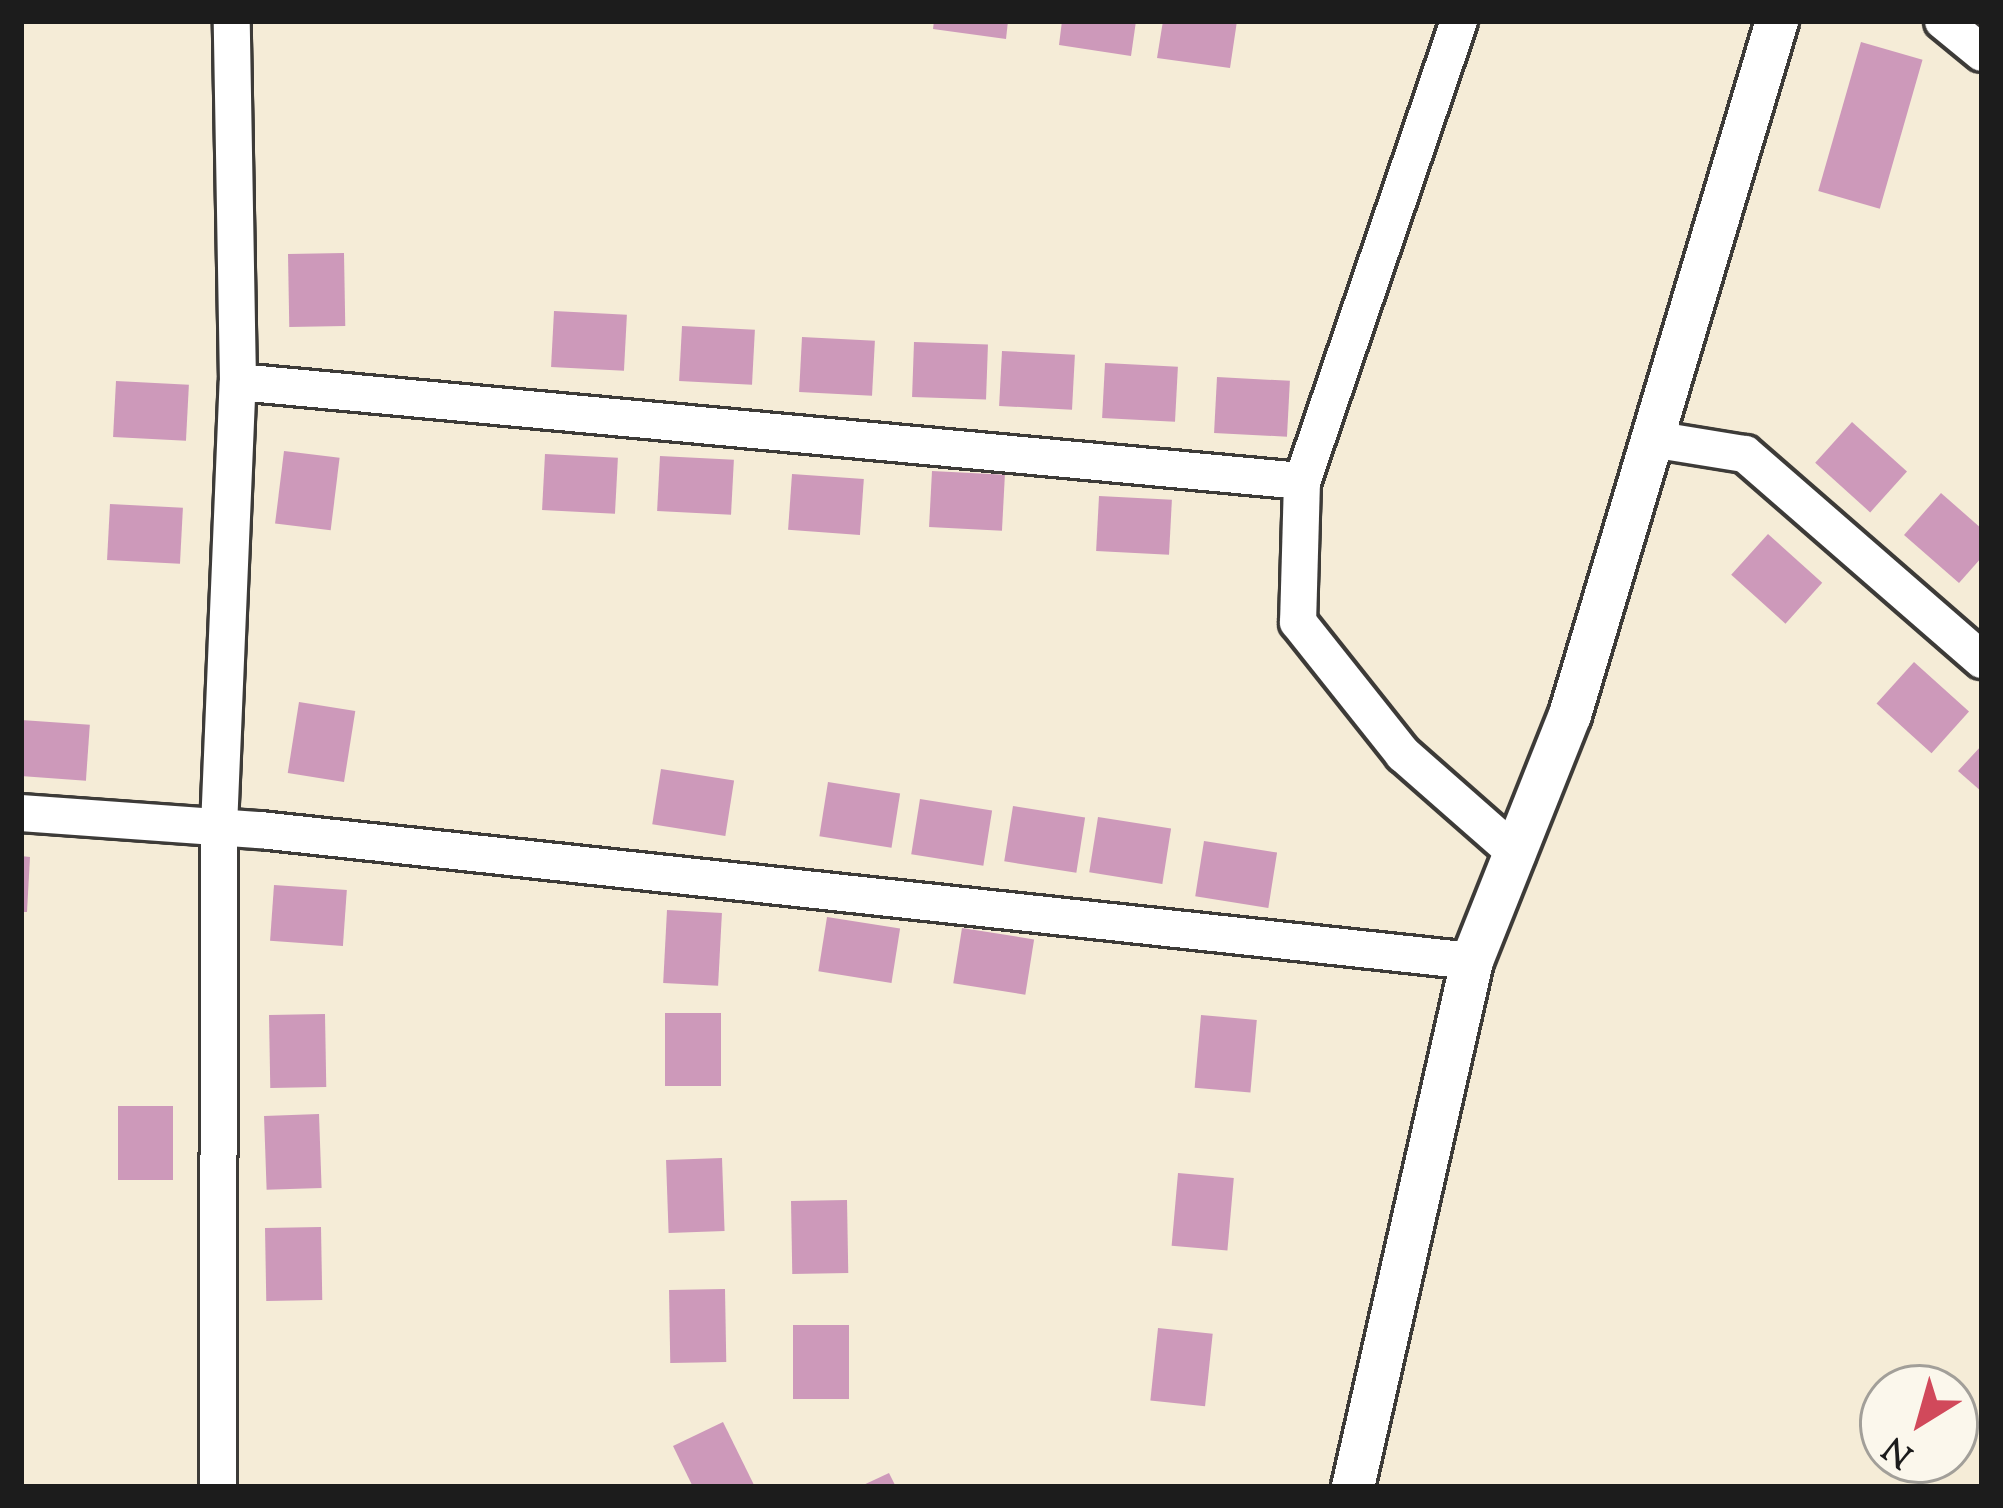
<!DOCTYPE html>
<html>
<head>
<meta charset="utf-8">
<style>
	body { margin:0 }
	#map { position:relative; width:2003px; height:1508px; overflow:hidden; background:#f5ecd7; font-family:"Sorts Mill Goudy",serif }
	div>[style] { position:absolute }
	[style*='--x'] { left:calc(var(--x)*1px); top:calc(var(--y)*1px); width:calc(var(--w)*1px); rotate:calc(var(--a)*1deg) }
	.building>* { inset:0; background:#cd99ba; transform-origin:0 0 }
	.roads { filter:drop-shadow(3px 0 #3d3b38) drop-shadow(-3px 0 #3d3b38) drop-shadow(0 3px #3d3b38) drop-shadow(0 -3px #3d3b38) }
	.minor>* { height:36px; margin:-18px; padding:0 18px; transform-origin:18px; border-radius:18px; background:#fff }
	.tertiary>* { height:42px; margin:-21px; padding:0 21px; transform-origin:21px; border-radius:21px; background:#fff }
	span { translate:-50% -50%; white-space:nowrap; text-align:center; line-height:1.15; -webkit-text-stroke:9px #fbf7ec; paint-order:stroke }
	.frame { position:absolute; inset:0; border:24px solid #1c1c1c; pointer-events:none }
	.north { position:absolute; left:1859px; top:1364px; width:120px; height:120px; box-sizing:border-box; background:#fbf7ec; border:3px solid #a29f99; border-radius:50%; rotate:217deg; font-size:33px; font-weight:700; line-height:48px; text-align:center; color:#1c1c1c }
	.north::after { content:''; display:block; margin:auto; width:42px; height:54px; background:#d1495b; clip-path:polygon(50% 0,100% 100%,50% 72%,0 100%) }
</style>
</head>
<body>
<div id="map">
	<div class="building">
		<i style="clip-path:polygon(934px 21px,1008px 21px,1006px 39px,933px 29px)"></i>
		<i style="clip-path:polygon(1062px 21px,1136px 21px,1131px 56px,1059px 45px)"></i>
		<i style="clip-path:polygon(1163px 21px,1237px 21px,1230px 68px,1157px 58px)"></i>
		<i style="left:1861px;top:42px;width:64px;height:155px;rotate:16deg"></i>
		<i style="left:344px;top:253px;width:73px;height:56px;rotate:89deg"></i>
		<i style="left:554px;top:311px;width:73px;height:56px;rotate:3deg"></i>
		<i style="left:682px;top:326px;width:73px;height:55px;rotate:3deg"></i>
		<i style="left:802px;top:337px;width:73px;height:55px;rotate:3deg"></i>
		<i style="left:914px;top:342px;width:74px;height:55px;rotate:2deg"></i>
		<i style="left:1002px;top:351px;width:73px;height:55px;rotate:3deg"></i>
		<i style="left:1105px;top:363px;width:73px;height:55px;rotate:3deg"></i>
		<i style="left:1217px;top:377px;width:73px;height:56px;rotate:3deg"></i>
		<i style="left:116px;top:381px;width:73px;height:56px;rotate:3deg"></i>
		<i style="left:1852px;top:422px;width:74px;height:55px;rotate:42deg"></i>
		<i style="left:284px;top:451px;width:56px;height:73px;rotate:7deg"></i>
		<i style="left:545px;top:454px;width:73px;height:56px;rotate:3deg"></i>
		<i style="left:660px;top:456px;width:74px;height:55px;rotate:3deg"></i>
		<i style="left:932px;top:471px;width:73px;height:56px;rotate:3deg"></i>
		<i style="left:792px;top:474px;width:72px;height:56px;rotate:4deg"></i>
		<i style="clip-path:polygon(1941px 493px,1982px 529px,1982px 557px,1959px 583px,1904px 535px)"></i>
		<i style="left:1099px;top:496px;width:73px;height:55px;rotate:3deg"></i>
		<i style="left:110px;top:504px;width:73px;height:56px;rotate:3deg"></i>
		<i style="left:1768px;top:534px;width:73px;height:55px;rotate:42deg"></i>
		<i style="left:1914px;top:662px;width:74px;height:56px;rotate:42deg"></i>
		<i style="left:299px;top:702px;width:57px;height:72px;rotate:9deg"></i>
		<i style="left:21px;top:720px;width:69px;height:56px;rotate:4deg"></i>
		<i style="clip-path:polygon(1982px 745px,1982px 792px,1958px 771px)"></i>
		<i style="left:661px;top:769px;width:74px;height:56px;rotate:9deg"></i>
		<i style="left:828px;top:782px;width:73px;height:55px;rotate:9deg"></i>
		<i style="left:920px;top:799px;width:73px;height:56px;rotate:9deg"></i>
		<i style="left:1013px;top:806px;width:73px;height:56px;rotate:9deg"></i>
		<i style="left:1098px;top:817px;width:74px;height:56px;rotate:9deg"></i>
		<i style="left:1204px;top:841px;width:74px;height:56px;rotate:9deg"></i>
		<i style="clip-path:polygon(21px 856px,30px 857px,27px 912px,21px 912px)"></i>
		<i style="left:274px;top:885px;width:73px;height:56px;rotate:4deg"></i>
		<i style="left:667px;top:910px;width:55px;height:73px;rotate:3deg"></i>
		<i style="left:827px;top:917px;width:74px;height:55px;rotate:9deg"></i>
		<i style="left:962px;top:928px;width:73px;height:56px;rotate:9deg"></i>
		<i style="left:665px;top:1013px;width:56px;height:73px"></i>
		<i style="left:325px;top:1014px;width:73px;height:56px;rotate:89deg"></i>
		<i style="left:1201px;top:1015px;width:56px;height:73px;rotate:5deg"></i>
		<i style="left:118px;top:1106px;width:55px;height:74px"></i>
		<i style="left:319px;top:1114px;width:74px;height:55px;rotate:88deg"></i>
		<i style="left:722px;top:1158px;width:73px;height:56px;rotate:88deg"></i>
		<i style="left:1178px;top:1173px;width:56px;height:73px;rotate:5deg"></i>
		<i style="left:847px;top:1200px;width:73px;height:56px;rotate:89deg"></i>
		<i style="left:321px;top:1227px;width:73px;height:56px;rotate:89deg"></i>
		<i style="left:725px;top:1289px;width:73px;height:56px;rotate:89deg"></i>
		<i style="left:793px;top:1325px;width:56px;height:74px"></i>
		<i style="left:1158px;top:1328px;width:55px;height:73px;rotate:6deg"></i>
		<i style="clip-path:polygon(723px 1422px,755px 1487px,693px 1487px,673px 1446px)"></i>
		<i style="clip-path:polygon(889px 1473px,896px 1487px,859px 1487px)"></i>
	</div>
	<div class="roads">
		<div class="minor">
			<i style="--x:1459;--y:21;--w:486;--a:108.8"></i>
			<i style="--x:1302;--y:481;--w:141;--a:91.6"></i>
			<i style="--x:1298;--y:622;--w:169;--a:51.5"></i>
			<i style="--x:1403;--y:754;--w:152;--a:41.3"></i>
			<i style="--x:1943;--y:21;--w:50;--a:39.4"></i>
			<i style="--x:238;--y:382;--w:1069;--a:5.32"></i>
			<i style="--x:1652;--y:439;--w:94;--a:9.2"></i>
			<i style="--x:1745;--y:454;--w:314;--a:41"></i>
			<i style="--x:21;--y:813;--w:240;--a:4.1"></i>
			<i style="--x:260;--y:830;--w:1219;--a:6.17"></i>
			<i style="--x:218;--y:1487;--w:660;--a:-89.91"></i>
			<i style="--x:219;--y:827;--w:445;--a:-87.6"></i>
			<i style="--x:238;--y:382;--w:361;--a:-91"></i>
		</div>
		<div class="tertiary">
			<i style="--x:1353;--y:1487;--w:539;--a:-77.25"></i>
			<i style="--x:1472;--y:961;--w:265;--a:-68.3"></i>
			<i style="--x:1570;--y:715;--w:724;--a:-73.39"></i>
		</div>
	</div>
	<div class="frame"></div>
	<div class="north">N</div>
</div>
</body>
</html>
